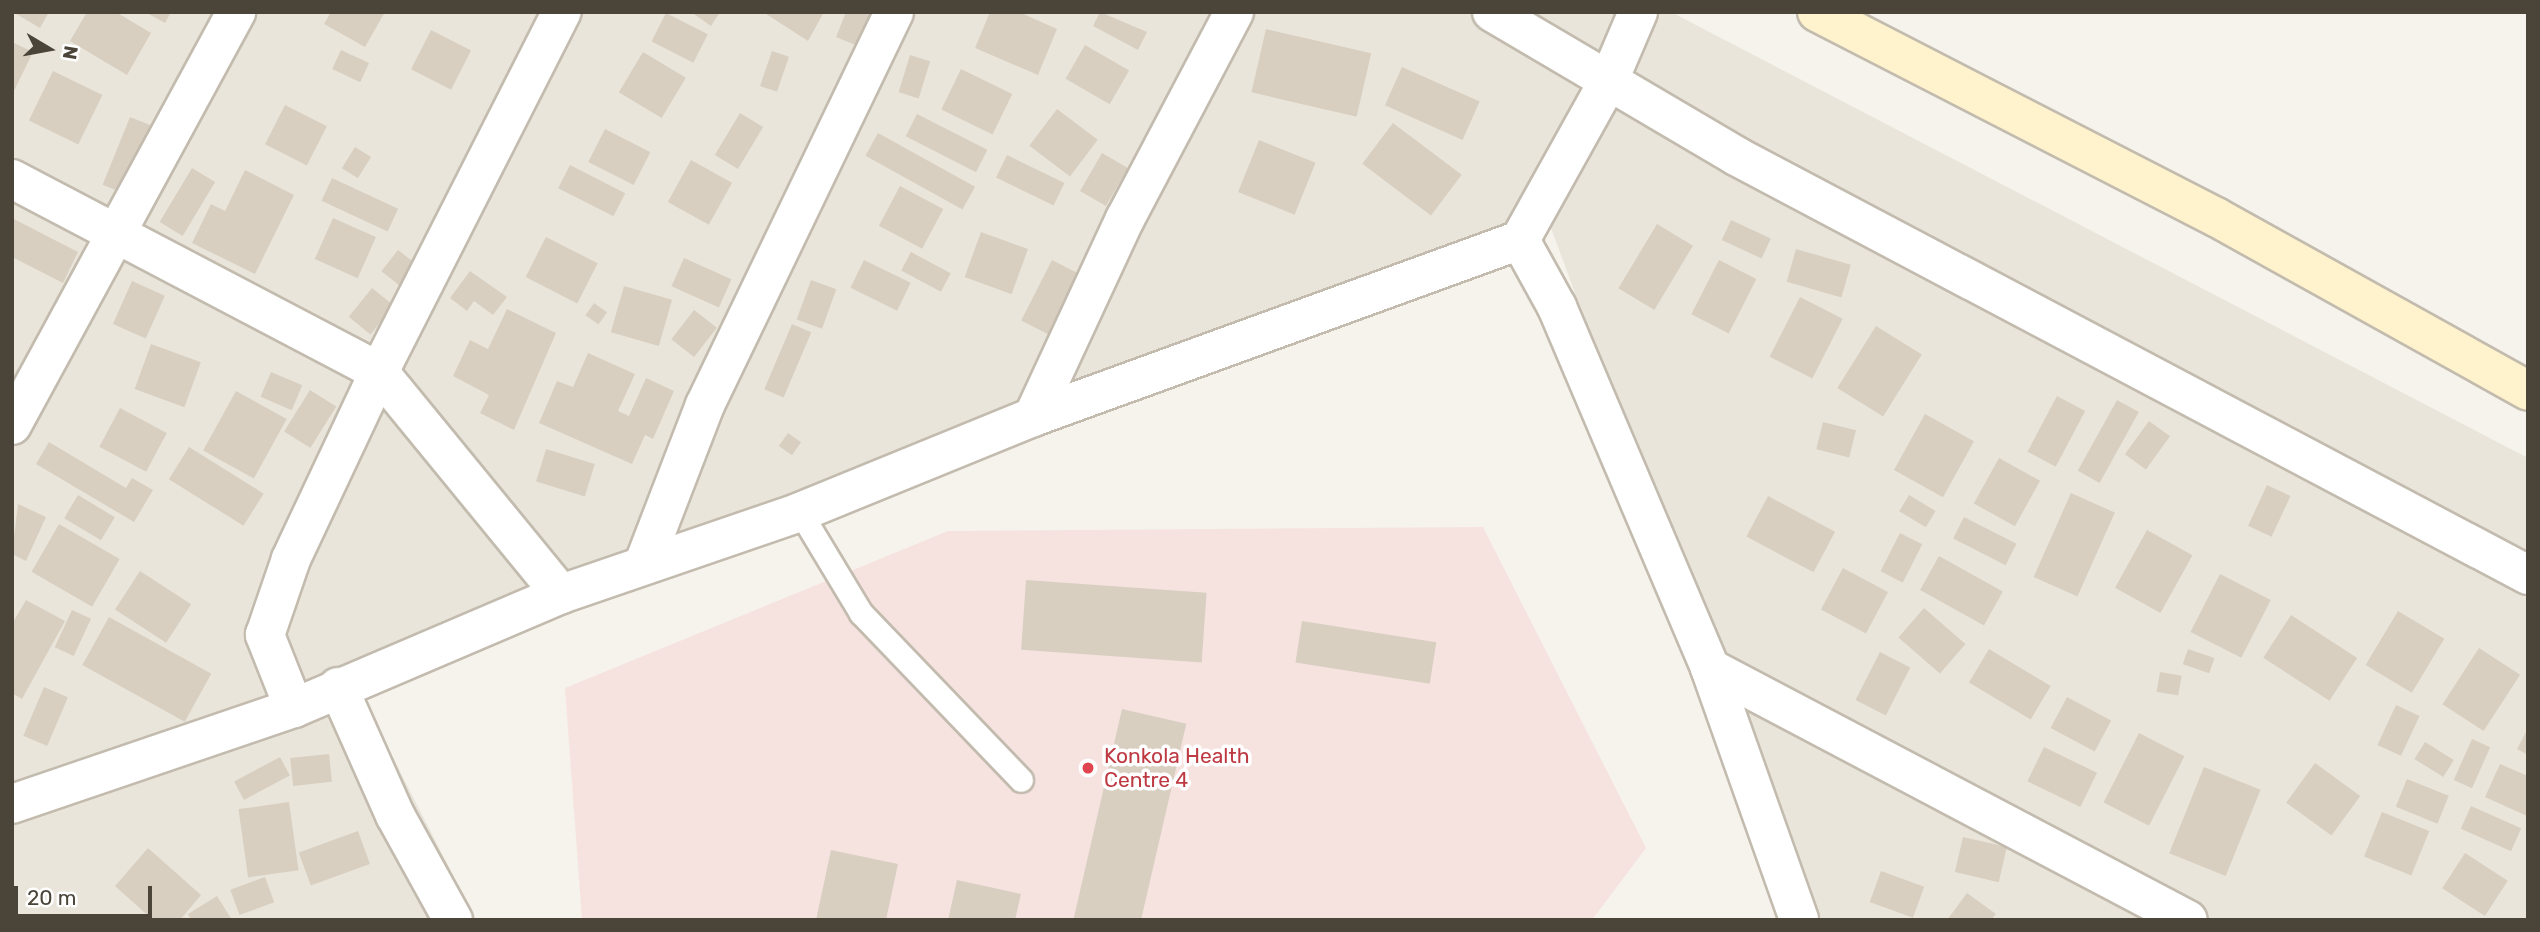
<!DOCTYPE html>
<html>
<head>
<meta charset="utf-8">
<style>
	body { margin:0 }
	#map { position:relative; width:2540px; height:932px; overflow:hidden; background:#f6f3ec; font-family:Rubik,sans-serif }
	div>[style] { position:absolute }
	[style*='--x'] { left:calc(var(--x)*1px); top:calc(var(--y)*1px); width:calc(var(--w)*1px); rotate:calc(var(--a)*1deg) }
	.residential>* { inset:0; background:#eae5da }
	.medical>* { inset:0; background:#f6e3e0 }
	.building>* { inset:0; background:#d8cfc1; transform-origin:0 0 }
	.roads { filter:drop-shadow(2px 0 #c2bbae) drop-shadow(-2px 0 #c2bbae) drop-shadow(0 2px #c2bbae) drop-shadow(0 -2px #c2bbae) }
	.lane>* { height:23px; margin:-11.5px; padding:0 11.5px; transform-origin:11.5px; border-radius:11.5px; background:#fff }
	.street>* { height:38px; margin:-19px; padding:0 19px; transform-origin:19px; border-radius:19px; background:#fff }
	.secondary>* { height:38px; margin:-19px; padding:0 19px; transform-origin:19px; border-radius:19px; background:#fff3cd }
	.dots>* { width:19px; height:19px; translate:-50% -50%; box-sizing:border-box; border:4px solid #fff; border-radius:50% }
	span { translate:-50% -50%; white-space:nowrap; text-align:center; line-height:1.15; -webkit-text-stroke:7px #fff; paint-order:stroke }
	.health-label { font-size:21px; color:#be3a42 }
	.left { translate:0 -50%; text-align:left }
	.frame { position:absolute; inset:0; border:14px solid #4b4439; pointer-events:none }
	.north { position:absolute; left:14px; top:14px; width:70px; height:70px; -webkit-text-stroke:5px #fff; paint-order:stroke; rotate:100deg; font-size:19px; font-weight:700; line-height:28px; text-align:center; color:#4b4439 }
	.north::after { content:''; display:block; margin:auto; width:24px; height:32px; background:#4b4439; clip-path:polygon(50% 0,100% 100%,50% 72%,0 100%) }
	.scale { position:absolute; left:14px; top:886px; width:138px; height:32px; box-sizing:border-box; border:4px solid #4b4439; border-top:0; padding-left:9px; font-size:21px; line-height:24px; white-space:nowrap; color:#4b4439; -webkit-text-stroke:5px #fff; paint-order:stroke }
</style>
</head>
<body>
<div id="map">
	<div class="residential">
		<i style="clip-path:polygon(12px 12px,1671px 12px,2528px 458px,2528px 920px,1806px 920px,1544px 209px,1038px 438px,730px 514px,350px 663px,346px 666px,476px 920px,12px 920px)"></i>
	</div>
	<div class="medical">
		<i style="clip-path:polygon(1483px 527px,1646px 848px,1592px 920px,582px 920px,565px 688px,948px 531px)"></i>
	</div>
	<div class="building">
		<i style="clip-path:polygon(13px 12px,49px 12px,40px 28px)"></i>
		<i style="clip-path:polygon(87px 12px,116px 12px,151px 33px,127px 75px,70px 41px)"></i>
		<i style="clip-path:polygon(145px 12px,171px 12px,165px 23px)"></i>
		<i style="clip-path:polygon(331px 12px,385px 12px,365px 47px,324px 24px)"></i>
		<i style="clip-path:polygon(691px 12px,720px 12px,711px 26px)"></i>
		<i style="clip-path:polygon(763px 12px,824px 12px,808px 41px)"></i>
		<i style="clip-path:polygon(846px 12px,872px 13px,858px 46px,836px 37px)"></i>
		<i style="clip-path:polygon(990px 12px,1019px 12px,1057px 29px,1038px 75px,975px 48px)"></i>
		<i style="clip-path:polygon(1100px 12px,1147px 32px,1138px 50px,1093px 26px)"></i>
		<i style="left:666px;top:13px;width:47px;height:32px;rotate:27deg"></i>
		<i style="left:1266px;top:29px;width:108px;height:65px;rotate:13deg"></i>
		<i style="left:431px;top:30px;width:45px;height:44px;rotate:27deg"></i>
		<i style="clip-path:polygon(12px 42px,33px 52px,12px 95px)"></i>
		<i style="left:1085px;top:45px;width:51px;height:39px;rotate:30deg"></i>
		<i style="left:341px;top:50px;width:31px;height:21px;rotate:25deg"></i>
		<i style="left:772px;top:51px;width:18px;height:37px;rotate:19deg"></i>
		<i style="left:643px;top:52px;width:50px;height:47px;rotate:31deg"></i>
		<i style="left:910px;top:55px;width:21px;height:39px;rotate:17deg"></i>
		<i style="left:1402px;top:67px;width:85px;height:42px;rotate:24deg"></i>
		<i style="left:961px;top:69px;width:57px;height:45px;rotate:26deg"></i>
		<i style="left:53px;top:71px;width:55px;height:55px;rotate:26deg"></i>
		<i style="left:285px;top:105px;width:47px;height:44px;rotate:27deg"></i>
		<i style="left:1057px;top:109px;width:51px;height:46px;rotate:37deg"></i>
		<i style="left:740px;top:113px;width:27px;height:49px;rotate:31deg"></i>
		<i style="left:917px;top:114px;width:79px;height:25px;rotate:27deg"></i>
		<i style="left:130px;top:117px;width:27px;height:73px;rotate:22deg"></i>
		<i style="left:1393px;top:123px;width:86px;height:51px;rotate:37deg"></i>
		<i style="left:605px;top:129px;width:51px;height:37px;rotate:27deg"></i>
		<i style="left:878px;top:133px;width:111px;height:26px;rotate:29deg"></i>
		<i style="left:1259px;top:140px;width:61px;height:56px;rotate:22deg"></i>
		<i style="left:355px;top:147px;width:19px;height:25px;rotate:32deg"></i>
		<i style="left:1102px;top:153px;width:30px;height:44px;rotate:30deg"></i>
		<i style="left:1007px;top:155px;width:64px;height:25px;rotate:26deg"></i>
		<i style="left:691px;top:160px;width:47px;height:48px;rotate:29deg"></i>
		<i style="left:570px;top:165px;width:62px;height:26px;rotate:27deg"></i>
		<i style="left:192px;top:168px;width:27px;height:63px;rotate:31deg"></i>
		<i style="clip-path:polygon(245px 170px,294px 195px,255px 274px,192px 243px,211px 204px,225px 211px)"></i>
		<i style="left:332px;top:178px;width:73px;height:25px;rotate:25deg"></i>
		<i style="left:900px;top:186px;width:49px;height:45px;rotate:28deg"></i>
		<i style="clip-path:polygon(12px 218px,78px 252px,63px 283px,12px 257px)"></i>
		<i style="left:333px;top:218px;width:47px;height:45px;rotate:24deg"></i>
		<i style="left:1731px;top:220px;width:44px;height:22px;rotate:25deg"></i>
		<i style="left:1657px;top:224px;width:42px;height:75px;rotate:31deg"></i>
		<i style="left:981px;top:232px;width:50px;height:48px;rotate:20deg"></i>
		<i style="left:546px;top:237px;width:58px;height:45px;rotate:27deg"></i>
		<i style="left:1796px;top:249px;width:57px;height:34px;rotate:16deg"></i>
		<i style="left:398px;top:250px;width:24px;height:27px;rotate:38deg"></i>
		<i style="left:911px;top:252px;width:45px;height:21px;rotate:28deg"></i>
		<i style="left:684px;top:258px;width:52px;height:31px;rotate:24deg"></i>
		<i style="left:864px;top:260px;width:52px;height:31px;rotate:26deg"></i>
		<i style="left:1052px;top:260px;width:33px;height:68px;rotate:27deg"></i>
		<i style="left:1719px;top:260px;width:42px;height:61px;rotate:27deg"></i>
		<i style="clip-path:polygon(470px 271px,507px 297px,493px 315px,474px 301px,467px 311px,450px 298px)"></i>
		<i style="left:811px;top:280px;width:27px;height:42px;rotate:20deg"></i>
		<i style="left:132px;top:281px;width:36px;height:47px;rotate:24deg"></i>
		<i style="left:624px;top:286px;width:50px;height:48px;rotate:16deg"></i>
		<i style="left:372px;top:288px;width:28px;height:37px;rotate:39deg"></i>
		<i style="left:1800px;top:297px;width:48px;height:67px;rotate:27deg"></i>
		<i style="left:594px;top:303px;width:16px;height:15px;rotate:35deg"></i>
		<i style="clip-path:polygon(507px 309px,556px 333px,514px 430px,480px 413px,489px 395px,453px 376px,470px 340px,488px 349px)"></i>
		<i style="left:694px;top:310px;width:29px;height:37px;rotate:38deg"></i>
		<i style="left:792px;top:324px;width:21px;height:71px;rotate:23deg"></i>
		<i style="left:1876px;top:326px;width:54px;height:73px;rotate:32deg"></i>
		<i style="left:151px;top:344px;width:53px;height:48px;rotate:20deg"></i>
		<i style="clip-path:polygon(588px 353px,635px 374px,618px 411px,629px 416px,646px 378px,674px 391px,653px 439px,645px 435px,632px 464px,539px 423px,557px 381px,573px 387px)"></i>
		<i style="left:271px;top:372px;width:34px;height:27px;rotate:23deg"></i>
		<i style="left:310px;top:390px;width:31px;height:49px;rotate:32deg"></i>
		<i style="left:236px;top:391px;width:58px;height:68px;rotate:29deg"></i>
		<i style="left:2057px;top:396px;width:32px;height:63px;rotate:28deg"></i>
		<i style="left:2117px;top:400px;width:25px;height:81px;rotate:29deg"></i>
		<i style="left:120px;top:408px;width:53px;height:44px;rotate:28deg"></i>
		<i style="left:1925px;top:414px;width:56px;height:64px;rotate:29deg"></i>
		<i style="left:2149px;top:421px;width:26px;height:41px;rotate:36deg"></i>
		<i style="left:1823px;top:422px;width:34px;height:28px;rotate:14deg"></i>
		<i style="left:788px;top:433px;width:16px;height:16px;rotate:35deg"></i>
		<i style="clip-path:polygon(49px 442px,126px 488px,132px 478px,153px 490px,134px 522px,36px 464px)"></i>
		<i style="left:189px;top:447px;width:88px;height:38px;rotate:32deg"></i>
		<i style="left:546px;top:449px;width:51px;height:34px;rotate:17deg"></i>
		<i style="left:1999px;top:458px;width:47px;height:52px;rotate:29deg"></i>
		<i style="left:2267px;top:485px;width:26px;height:45px;rotate:25deg"></i>
		<i style="left:2071px;top:493px;width:48px;height:92px;rotate:24deg"></i>
		<i style="left:78px;top:495px;width:43px;height:27px;rotate:31deg"></i>
		<i style="left:1909px;top:495px;width:31px;height:19px;rotate:31deg"></i>
		<i style="left:1768px;top:496px;width:76px;height:46px;rotate:28deg"></i>
		<i style="clip-path:polygon(18px 504px,46px 517px,26px 561px,12px 554px)"></i>
		<i style="left:1964px;top:517px;width:59px;height:24px;rotate:27deg"></i>
		<i style="left:59px;top:524px;width:70px;height:55px;rotate:30deg"></i>
		<i style="left:2147px;top:530px;width:52px;height:66px;rotate:29deg"></i>
		<i style="left:1900px;top:533px;width:25px;height:43px;rotate:27deg"></i>
		<i style="left:1939px;top:556px;width:73px;height:39px;rotate:29deg"></i>
		<i style="left:1843px;top:568px;width:51px;height:47px;rotate:28deg"></i>
		<i style="left:140px;top:571px;width:61px;height:46px;rotate:33deg"></i>
		<i style="left:2220px;top:574px;width:57px;height:65px;rotate:27deg"></i>
		<i style="left:1026px;top:580px;width:181px;height:70px;rotate:4deg"></i>
		<i style="clip-path:polygon(26px 600px,65px 621px,22px 699px,12px 693px,12px 624px)"></i>
		<i style="left:1924px;top:608px;width:55px;height:39px;rotate:41deg"></i>
		<i style="left:72px;top:610px;width:21px;height:41px;rotate:25deg"></i>
		<i style="left:2398px;top:611px;width:54px;height:63px;rotate:31deg"></i>
		<i style="left:2291px;top:615px;width:79px;height:51px;rotate:33deg"></i>
		<i style="left:109px;top:617px;width:117px;height:55px;rotate:29deg"></i>
		<i style="left:1302px;top:621px;width:136px;height:42px;rotate:9deg"></i>
		<i style="left:2479px;top:648px;width:49px;height:67px;rotate:33deg"></i>
		<i style="left:1989px;top:649px;width:72px;height:39px;rotate:31deg"></i>
		<i style="left:2188px;top:649px;width:28px;height:16px;rotate:19deg"></i>
		<i style="left:1880px;top:652px;width:34px;height:54px;rotate:27deg"></i>
		<i style="left:2160px;top:672px;width:22px;height:20px;rotate:10deg"></i>
		<i style="left:44px;top:687px;width:26px;height:53px;rotate:23deg"></i>
		<i style="left:2067px;top:697px;width:50px;height:35px;rotate:28deg"></i>
		<i style="left:2396px;top:705px;width:26px;height:44px;rotate:25deg"></i>
		<i style="left:1122px;top:709px;width:66px;height:216px;rotate:13deg"></i>
		<i style="clip-path:polygon(2528px 728px,2528px 755px,2517px 749px)"></i>
		<i style="left:2139px;top:733px;width:51px;height:78px;rotate:27deg"></i>
		<i style="left:2472px;top:739px;width:20px;height:45px;rotate:24deg"></i>
		<i style="left:2425px;top:742px;width:34px;height:20px;rotate:32deg"></i>
		<i style="left:2044px;top:747px;width:59px;height:38px;rotate:26deg"></i>
		<i style="left:329px;top:754px;width:28px;height:39px;rotate:84deg"></i>
		<i style="left:280px;top:757px;width:21px;height:52px;rotate:62deg"></i>
		<i style="left:2315px;top:763px;width:56px;height:49px;rotate:36deg"></i>
		<i style="clip-path:polygon(2500px 764px,2528px 776px,2527px 816px,2485px 797px)"></i>
		<i style="left:2204px;top:767px;width:61px;height:93px;rotate:22deg"></i>
		<i style="left:2407px;top:779px;width:45px;height:30px;rotate:22deg"></i>
		<i style="left:289px;top:802px;width:69px;height:51px;rotate:82deg"></i>
		<i style="left:2471px;top:806px;width:55px;height:25px;rotate:24deg"></i>
		<i style="left:2382px;top:812px;width:51px;height:48px;rotate:22deg"></i>
		<i style="left:358px;top:831px;width:35px;height:63px;rotate:70deg"></i>
		<i style="left:1963px;top:837px;width:45px;height:36px;rotate:13deg"></i>
		<i style="clip-path:polygon(148px 848px,201px 895px,180px 920px,153px 920px,115px 886px)"></i>
		<i style="clip-path:polygon(831px 850px,898px 864px,886px 920px,816px 920px)"></i>
		<i style="left:2465px;top:853px;width:51px;height:42px;rotate:33deg"></i>
		<i style="left:1881px;top:871px;width:46px;height:33px;rotate:20deg"></i>
		<i style="left:265px;top:877px;width:27px;height:37px;rotate:70deg"></i>
		<i style="clip-path:polygon(957px 880px,1021px 894px,1015px 920px,948px 920px)"></i>
		<i style="clip-path:polygon(1967px 893px,1996px 914px,1991px 920px,1947px 920px)"></i>
		<i style="clip-path:polygon(217px 896px,232px 920px,191px 920px,188px 914px)"></i>
	</div>
	<div class="roads">
		<div class="lane">
			<i style="--x:800;--y:512;--w:118;--a:58.9"></i>
			<i style="--x:861;--y:613;--w:231;--a:46.2"></i>
		</div>
		<div class="street">
			<i style="--x:1492;--y:12;--w:283;--a:30.5"></i>
			<i style="--x:1736;--y:156;--w:896;--a:27.88"></i>
			<i style="--x:12;--y:179;--w:415;--a:27.7"></i>
			<i style="--x:379;--y:372;--w:287;--a:50.7"></i>
			<i style="--x:1520;--y:240;--w:77;--a:61.1"></i>
			<i style="--x:1557;--y:307;--w:392;--a:67"></i>
			<i style="--x:1710;--y:668;--w:267;--a:70.5"></i>
			<i style="--x:1033;--y:417;--w:218;--a:-65.1"></i>
			<i style="--x:1125;--y:219;--w:234;--a:-62.2"></i>
			<i style="--x:12;--y:425;--w:470;--a:-61.5"></i>
			<i style="--x:644;--y:563;--w:169;--a:-68.9"></i>
			<i style="--x:705;--y:405;--w:436;--a:-64.3"></i>
			<i style="--x:1710;--y:668;--w:540;--a:27.8"></i>
			<i style="--x:338;--y:687;--w:140;--a:66"></i>
			<i style="--x:395;--y:815;--w:120;--a:61.1"></i>
			<i style="--x:294;--y:708;--w:79;--a:-111.7"></i>
			<i style="--x:265;--y:635;--w:80;--a:-71.1"></i>
			<i style="--x:291;--y:559;--w:207;--a:-64.8"></i>
			<i style="--x:379;--y:372;--w:404;--a:-63.1"></i>
			<i style="--x:12;--y:804;--w:298;--a:-18.8"></i>
			<i style="--x:294;--y:708;--w:290;--a:-23.1"></i>
			<i style="--x:561;--y:594;--w:253;--a:-18.9"></i>
			<i style="--x:800;--y:512;--w:252;--a:-22.2"></i>
			<i style="--x:1033;--y:417;--w:518;--a:-19.97"></i>
			<i style="--x:1520;--y:240;--w:183;--a:-60.9"></i>
			<i style="--x:1609;--y:80;--w:74;--a:-66.9"></i>
		</div>
		<div class="secondary">
			<i style="--x:1817;--y:12;--w:449;--a:27.2"></i>
			<i style="--x:2216;--y:217;--w:357;--a:29.1"></i>
		</div>
	</div>
	<div class="dots">
		<i style="left:1088px;top:768px;background:#e0444e"></i>
	</div>
	<div class="health-label">
		<span class="left" style="left:1104px;top:768px">Konkola Health<br>Centre 4</span>
	</div>
	<div class="frame"></div>
	<div class="north">N</div>
	<div class="scale">20 m</div>
</div>
</body>
</html>
